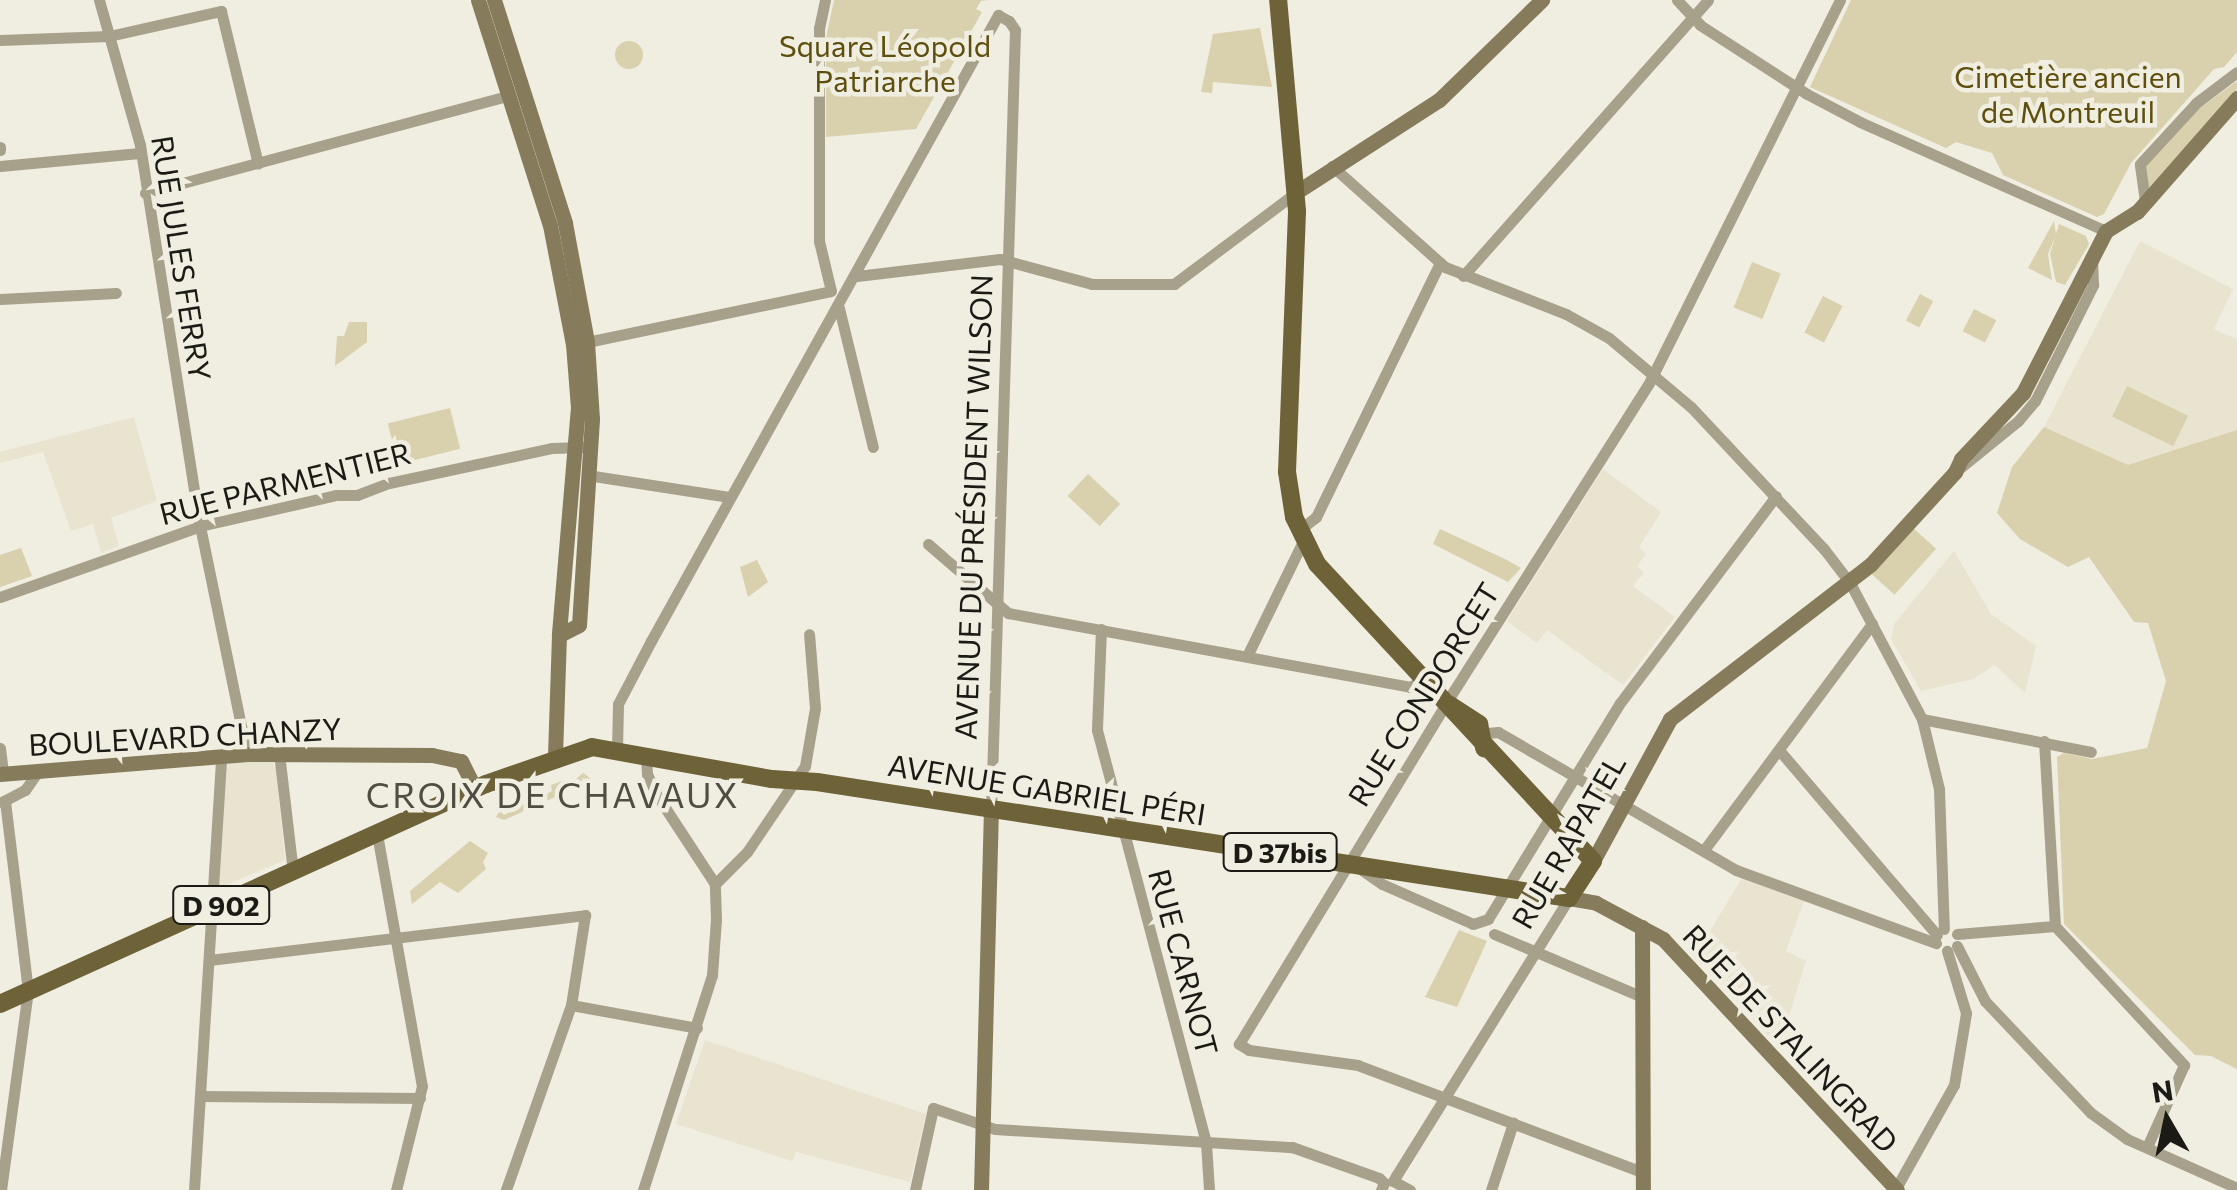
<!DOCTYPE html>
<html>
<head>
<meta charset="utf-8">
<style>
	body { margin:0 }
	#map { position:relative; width:2237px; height:1190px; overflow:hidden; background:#f0ede1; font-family:Commissioner,sans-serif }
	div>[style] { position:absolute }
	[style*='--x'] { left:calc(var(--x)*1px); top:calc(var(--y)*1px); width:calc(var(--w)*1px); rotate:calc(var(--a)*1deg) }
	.built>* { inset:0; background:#e9e4d0 }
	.green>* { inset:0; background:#d9d0ad; transform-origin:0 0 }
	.round { border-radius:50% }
	.street>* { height:11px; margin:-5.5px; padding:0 5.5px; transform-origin:5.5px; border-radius:5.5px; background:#a7a18b }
	.secondary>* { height:15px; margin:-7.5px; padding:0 7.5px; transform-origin:7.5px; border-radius:7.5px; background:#867c5b }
	.primary>* { height:18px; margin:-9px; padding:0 9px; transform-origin:9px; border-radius:9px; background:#6e6238 }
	span { translate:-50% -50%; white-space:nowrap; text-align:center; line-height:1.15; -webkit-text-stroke:9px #f0ede1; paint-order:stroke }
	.shield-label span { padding:2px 8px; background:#f0ede1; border:2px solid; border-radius:8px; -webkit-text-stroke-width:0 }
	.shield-label { font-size:28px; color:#1b1a15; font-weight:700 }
	.park-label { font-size:30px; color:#5e4f0e }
	.street-label { font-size:30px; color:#1b1a15 }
	.quarter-label { font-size:35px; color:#504e43; letter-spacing:2.5px }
	.north { position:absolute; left:2117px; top:1070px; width:100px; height:100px; -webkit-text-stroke:8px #f0ede1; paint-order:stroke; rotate:351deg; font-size:28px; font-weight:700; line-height:40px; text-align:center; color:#1b1a15 }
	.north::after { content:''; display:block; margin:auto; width:35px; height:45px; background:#1b1a15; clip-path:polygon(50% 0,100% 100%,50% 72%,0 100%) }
</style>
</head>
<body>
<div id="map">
	<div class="built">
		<i style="clip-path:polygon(2140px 241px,2233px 289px,2214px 329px,2237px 339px,2237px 430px,2128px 466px,2044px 427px)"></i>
		<i style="clip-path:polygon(134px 417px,157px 501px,111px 518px,119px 546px,101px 553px,93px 524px,71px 531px,43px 452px,0 463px,0 452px)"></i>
		<i style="clip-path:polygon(1603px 469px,1661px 512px,1639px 547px,1646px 554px,1637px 566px,1644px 573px,1633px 586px,1675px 617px,1623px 685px,1547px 630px,1537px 643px,1507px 621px)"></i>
		<i style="clip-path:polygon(1954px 551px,1991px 614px,2036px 646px,2025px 693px,1995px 665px,1973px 679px,1921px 691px,1891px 639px,1894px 624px)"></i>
		<i style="clip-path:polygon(243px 761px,272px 763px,276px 769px,285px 860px,217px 889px,226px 769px,230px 762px)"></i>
		<i style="clip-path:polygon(1743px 876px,1805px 898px,1786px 951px,1806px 961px,1779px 1048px,1695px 956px)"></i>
		<i style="clip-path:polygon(705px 1040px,926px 1114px,910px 1182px,796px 1152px,792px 1161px,676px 1124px)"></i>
	</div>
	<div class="green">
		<i style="clip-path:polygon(834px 0,989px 0,981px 1px,976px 9px,982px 12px,916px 129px,826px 137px,826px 38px)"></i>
		<i style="clip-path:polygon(1851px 0,2237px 0,2237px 52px,2224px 67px,2214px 69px,2131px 163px,2104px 214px,2097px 217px,2003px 175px,1992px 153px,1956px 142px,1946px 148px,1810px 87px)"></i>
		<i style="clip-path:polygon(1260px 28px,1272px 87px,1213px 82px,1212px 93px,1201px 92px,1213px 34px)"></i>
		<i class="round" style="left:615px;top:41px;width:28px;height:28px"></i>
		<i style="clip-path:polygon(2237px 81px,2237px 89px,2147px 190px,2143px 169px,2192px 114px)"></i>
		<i style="clip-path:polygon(2054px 221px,2056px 235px,2048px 254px,2052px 280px,2028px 268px)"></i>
		<i style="clip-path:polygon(2059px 224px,2086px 236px,2089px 244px,2065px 285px,2056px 282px,2050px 254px)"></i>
		<i style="left:1752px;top:262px;width:31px;height:49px;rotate:22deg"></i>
		<i style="left:1920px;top:294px;width:15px;height:30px;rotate:28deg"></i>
		<i style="left:1823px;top:296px;width:22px;height:41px;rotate:27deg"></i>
		<i style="left:1974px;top:309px;width:25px;height:25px;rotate:27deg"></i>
		<i style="clip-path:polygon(349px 322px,367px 322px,367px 342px,335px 366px,337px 336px,344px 336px)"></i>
		<i style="left:2127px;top:386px;width:68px;height:34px;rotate:26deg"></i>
		<i style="left:450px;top:408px;width:42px;height:64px;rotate:76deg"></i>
		<i style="clip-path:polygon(2044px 427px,2128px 465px,2237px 430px,2237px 1069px,2211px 1056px,2195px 1055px,2064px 924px,2057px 757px,2064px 753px,2092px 759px,2147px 748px,2166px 681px,2148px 623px,2134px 622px,2089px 557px,2068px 567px,2020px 539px,1997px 513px,2012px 467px)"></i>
		<i style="left:1088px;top:474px;width:44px;height:30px;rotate:43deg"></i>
		<i style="left:1913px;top:528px;width:31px;height:62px;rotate:42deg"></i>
		<i style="clip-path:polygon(1440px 529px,1507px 560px,1521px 568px,1508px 582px,1433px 544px)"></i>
		<i style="clip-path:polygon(21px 548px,32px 576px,0 587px,0 555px)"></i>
		<i style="clip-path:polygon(757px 560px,768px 582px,748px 597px,740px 567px)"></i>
		<i style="clip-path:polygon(583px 773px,593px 780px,504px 820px,496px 817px,500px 810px,504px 815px,517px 808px,515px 802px,529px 795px,534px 801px,552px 791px,551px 785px,562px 781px,569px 785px)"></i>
		<i style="clip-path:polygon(470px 841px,488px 853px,483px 862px,486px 869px,458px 893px,440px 882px,412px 904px,410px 891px)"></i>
		<i style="clip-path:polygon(1459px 930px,1487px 941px,1457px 1007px,1425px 997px)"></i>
	</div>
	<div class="street">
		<i style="--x:99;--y:0;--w:151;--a:74.2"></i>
		<i style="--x:140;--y:145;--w:386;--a:81.1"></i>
		<i style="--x:200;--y:526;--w:233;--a:78.4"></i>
		<i style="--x:825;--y:0;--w:29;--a:102"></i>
		<i style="--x:819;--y:28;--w:213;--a:90"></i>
		<i style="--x:819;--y:241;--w:51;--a:76.5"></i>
		<i style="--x:1677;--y:0;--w:34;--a:47"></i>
		<i style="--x:1700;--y:25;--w:127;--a:32.8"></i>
		<i style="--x:1807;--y:94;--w:60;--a:27.8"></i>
		<i style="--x:1860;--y:122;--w:269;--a:23.9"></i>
		<i style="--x:0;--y:40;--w:109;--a:-2.1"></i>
		<i style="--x:109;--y:36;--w:115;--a:-12.6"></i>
		<i style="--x:221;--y:11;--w:157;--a:76.4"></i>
		<i style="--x:0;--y:147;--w:3;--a:90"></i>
		<i style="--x:0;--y:166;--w:140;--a:-5.3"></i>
		<i style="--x:1332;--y:166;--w:152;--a:41.8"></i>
		<i style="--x:1445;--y:267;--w:130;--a:21.2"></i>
		<i style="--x:1566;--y:314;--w:49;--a:29.2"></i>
		<i style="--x:1609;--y:338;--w:107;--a:40.1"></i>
		<i style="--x:1691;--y:407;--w:195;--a:46.9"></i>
		<i style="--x:1824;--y:549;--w:43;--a:52.6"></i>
		<i style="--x:1850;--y:583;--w:154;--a:62.1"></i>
		<i style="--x:1922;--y:719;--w:72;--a:76.3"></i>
		<i style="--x:1939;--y:789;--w:140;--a:88"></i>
		<i style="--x:145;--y:193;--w:371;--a:-15"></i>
		<i style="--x:2145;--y:201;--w:37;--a:-98"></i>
		<i style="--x:2140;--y:164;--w:83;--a:-47.4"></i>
		<i style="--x:2196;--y:103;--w:51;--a:-37.1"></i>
		<i style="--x:857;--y:276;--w:144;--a:-6.8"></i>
		<i style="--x:1000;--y:259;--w:95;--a:15.2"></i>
		<i style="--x:1092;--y:284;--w:82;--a:0"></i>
		<i style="--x:1174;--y:284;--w:151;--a:-36.9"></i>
		<i style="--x:1463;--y:276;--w:369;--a:-48.4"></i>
		<i style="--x:0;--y:299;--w:116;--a:-3"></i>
		<i style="--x:839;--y:308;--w:143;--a:76.3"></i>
		<i style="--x:587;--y:342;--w:249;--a:-11.8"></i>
		<i style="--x:1955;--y:472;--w:81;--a:-39"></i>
		<i style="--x:2018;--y:421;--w:26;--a:-50"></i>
		<i style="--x:2035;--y:401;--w:130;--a:-63.4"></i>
		<i style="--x:2093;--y:285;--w:26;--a:-92"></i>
		<i style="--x:587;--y:475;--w:144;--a:8.8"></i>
		<i style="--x:1298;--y:531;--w:23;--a:-38"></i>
		<i style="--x:1316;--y:517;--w:283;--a:-64"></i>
		<i style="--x:928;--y:544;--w:106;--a:40.8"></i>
		<i style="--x:1008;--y:613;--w:409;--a:10.4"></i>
		<i style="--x:1410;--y:687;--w:14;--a:-30"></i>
		<i style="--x:0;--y:597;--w:212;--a:-19.5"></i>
		<i style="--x:200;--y:526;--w:139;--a:-12.8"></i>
		<i style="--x:336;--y:495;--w:21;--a:0"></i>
		<i style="--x:357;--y:495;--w:34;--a:-21"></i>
		<i style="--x:389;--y:483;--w:167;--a:-12.1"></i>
		<i style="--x:552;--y:448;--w:31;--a:-2"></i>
		<i style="--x:1101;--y:629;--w:101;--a:92.3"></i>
		<i style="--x:1097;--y:730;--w:427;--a:75.2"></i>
		<i style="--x:1206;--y:1143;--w:47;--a:86.3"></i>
		<i style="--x:1247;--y:656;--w:128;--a:-64"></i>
		<i style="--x:1922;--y:719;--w:172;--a:11"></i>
		<i style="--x:1476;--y:734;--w:22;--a:-5"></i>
		<i style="--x:1498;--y:732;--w:275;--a:30.1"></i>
		<i style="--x:1736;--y:870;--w:213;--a:20.1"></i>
		<i style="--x:2044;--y:741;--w:185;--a:86.6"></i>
		<i style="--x:2055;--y:926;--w:190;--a:47.1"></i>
		<i style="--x:2184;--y:1065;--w:90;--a:114.3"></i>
		<i style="--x:0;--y:748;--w:25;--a:83"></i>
		<i style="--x:617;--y:749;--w:45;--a:-88.7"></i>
		<i style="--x:618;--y:704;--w:71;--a:-62.4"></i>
		<i style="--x:651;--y:641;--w:716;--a:-61"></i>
		<i style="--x:998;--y:15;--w:13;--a:29"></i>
		<i style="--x:1009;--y:21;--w:11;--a:56"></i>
		<i style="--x:1015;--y:30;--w:779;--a:91.76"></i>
		<i style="--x:1779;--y:750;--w:243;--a:49.5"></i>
		<i style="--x:279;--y:753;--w:120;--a:83.3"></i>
		<i style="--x:2;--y:802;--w:26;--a:-28"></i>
		<i style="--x:25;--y:790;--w:24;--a:-55"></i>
		<i style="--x:377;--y:834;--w:256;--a:79.9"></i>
		<i style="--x:422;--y:1086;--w:107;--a:104"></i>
		<i style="--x:1704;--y:850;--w:282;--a:-53.4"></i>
		<i style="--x:1359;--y:868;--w:28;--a:35"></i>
		<i style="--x:1382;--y:884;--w:99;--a:23.7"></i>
		<i style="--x:1473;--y:924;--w:16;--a:-18"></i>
		<i style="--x:1488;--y:919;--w:253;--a:-58.6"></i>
		<i style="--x:1620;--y:703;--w:259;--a:-53"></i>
		<i style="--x:715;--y:884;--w:45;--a:-45"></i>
		<i style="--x:747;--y:852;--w:104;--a:-56"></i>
		<i style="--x:805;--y:766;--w:59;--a:-80.2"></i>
		<i style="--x:815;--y:708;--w:74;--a:-94.6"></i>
		<i style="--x:1494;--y:934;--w:159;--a:23"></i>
		<i style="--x:1957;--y:934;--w:98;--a:-4.7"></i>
		<i style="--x:1957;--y:946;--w:62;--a:63"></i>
		<i style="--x:1985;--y:1001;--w:154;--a:46.6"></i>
		<i style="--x:2091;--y:1113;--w:44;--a:35.8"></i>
		<i style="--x:2127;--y:1139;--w:120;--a:24"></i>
		<i style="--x:209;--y:960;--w:379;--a:-6.8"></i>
		<i style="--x:585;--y:915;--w:91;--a:98.8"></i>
		<i style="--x:571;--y:1005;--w:196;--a:109.4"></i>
		<i style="--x:571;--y:1005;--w:128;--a:10.3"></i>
		<i style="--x:201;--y:1096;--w:219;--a:0.5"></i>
		<i style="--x:1642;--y:1172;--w:303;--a:-159.4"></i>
		<i style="--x:1358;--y:1065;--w:110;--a:-172.2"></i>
		<i style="--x:1249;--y:1050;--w:12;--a:-149"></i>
		<i style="--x:1239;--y:1044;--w:399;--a:-58.7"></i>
		<i style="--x:1446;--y:703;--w:381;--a:-57.6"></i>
		<i style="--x:1650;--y:381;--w:426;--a:-63.5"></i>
		<i style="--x:1;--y:1190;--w:201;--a:-82.3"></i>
		<i style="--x:28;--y:991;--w:192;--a:-96.9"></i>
		<i style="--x:194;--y:1190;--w:436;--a:-86.4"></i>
		<i style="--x:643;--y:1190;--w:226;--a:-72.2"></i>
		<i style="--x:712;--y:975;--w:56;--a:-85.9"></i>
		<i style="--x:716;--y:919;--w:35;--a:-92"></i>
		<i style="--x:715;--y:884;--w:108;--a:-123.2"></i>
		<i style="--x:656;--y:794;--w:22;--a:-114"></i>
		<i style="--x:647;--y:774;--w:20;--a:-93"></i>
		<i style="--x:915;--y:1190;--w:84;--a:-77.6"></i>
		<i style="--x:933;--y:1108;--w:65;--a:18.7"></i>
		<i style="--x:995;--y:1129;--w:298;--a:3.5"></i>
		<i style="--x:1292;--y:1147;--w:92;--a:19.6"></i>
		<i style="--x:1379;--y:1178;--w:7;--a:45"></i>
		<i style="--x:1384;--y:1183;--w:8;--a:113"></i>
		<i style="--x:1410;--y:1190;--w:19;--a:-152"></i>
		<i style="--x:1393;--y:1181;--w:6;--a:-59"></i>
		<i style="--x:1396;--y:1176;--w:327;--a:-58.1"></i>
		<i style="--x:1491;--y:1190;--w:71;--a:-71.8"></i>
		<i style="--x:1895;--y:1190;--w:120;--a:-60.7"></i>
		<i style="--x:1954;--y:1085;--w:73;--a:-80.5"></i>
		<i style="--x:1966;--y:1013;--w:65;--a:-107"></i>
	</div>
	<div class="secondary">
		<i style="--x:478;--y:0;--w:236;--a:72.3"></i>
		<i style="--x:550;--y:225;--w:121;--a:79.1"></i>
		<i style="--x:573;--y:344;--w:63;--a:85.5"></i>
		<i style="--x:578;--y:407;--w:229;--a:94.8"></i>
		<i style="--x:559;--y:635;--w:123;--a:91.9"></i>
		<i style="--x:494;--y:0;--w:234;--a:72.3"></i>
		<i style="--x:565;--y:223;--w:121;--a:79.5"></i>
		<i style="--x:587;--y:342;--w:77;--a:86.3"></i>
		<i style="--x:592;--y:419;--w:206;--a:93.6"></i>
		<i style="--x:579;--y:625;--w:22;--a:153"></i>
		<i style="--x:1295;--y:193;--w:171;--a:-32.9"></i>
		<i style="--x:1439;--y:100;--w:144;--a:-44.2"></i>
		<i style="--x:0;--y:774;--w:248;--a:-4.6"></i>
		<i style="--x:247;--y:754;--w:185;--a:0.3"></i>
		<i style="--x:432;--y:755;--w:30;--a:12"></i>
		<i style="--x:461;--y:761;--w:31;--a:63"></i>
		<i style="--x:1593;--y:861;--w:162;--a:-61.5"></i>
		<i style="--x:1670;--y:719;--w:254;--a:-37.6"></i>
		<i style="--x:1871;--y:564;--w:125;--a:-47.6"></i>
		<i style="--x:1955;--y:472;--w:14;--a:-65"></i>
		<i style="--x:1961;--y:459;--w:91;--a:-46.8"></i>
		<i style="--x:2023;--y:393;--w:182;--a:-62.9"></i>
		<i style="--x:2106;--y:231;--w:36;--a:-32"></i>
		<i style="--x:2137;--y:212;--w:152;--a:-48.7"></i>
		<i style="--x:1569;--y:898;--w:27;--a:10"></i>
		<i style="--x:1596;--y:903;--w:76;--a:28.2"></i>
		<i style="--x:1663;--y:939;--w:343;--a:47"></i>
		<i style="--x:1642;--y:927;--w:263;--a:89.8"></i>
		<i style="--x:981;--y:1190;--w:381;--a:-88.5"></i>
	</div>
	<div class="primary">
		<i style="--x:1450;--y:705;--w:35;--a:33"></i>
		<i style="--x:1479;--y:724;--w:25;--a:78"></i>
		<i style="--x:0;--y:1004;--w:533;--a:-24.36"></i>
		<i style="--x:486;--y:784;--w:112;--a:-19.2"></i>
		<i style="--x:592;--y:747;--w:183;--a:10.1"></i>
		<i style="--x:772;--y:779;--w:45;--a:3.8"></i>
		<i style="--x:817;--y:782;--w:761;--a:8.77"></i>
		<i style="--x:1569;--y:898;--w:44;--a:-57"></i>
		<i style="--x:1593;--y:861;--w:405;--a:-132.9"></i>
		<i style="--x:1317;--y:564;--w:52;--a:-116.1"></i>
		<i style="--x:1294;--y:517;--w:46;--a:-98.8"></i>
		<i style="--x:1287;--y:472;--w:261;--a:-87.8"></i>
		<i style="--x:1297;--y:211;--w:212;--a:-95.1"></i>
	</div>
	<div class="shield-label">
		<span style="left:1280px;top:852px">D 37bis</span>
		<span style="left:221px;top:905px">D 902</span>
	</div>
	<div class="park-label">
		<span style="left:885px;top:62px">Square Léopold<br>Patriarche</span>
		<span style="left:2068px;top:93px">Cimetière ancien<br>de Montreuil</span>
	</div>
	<div class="street-label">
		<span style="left:182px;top:258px;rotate:81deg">RUE JULES FERRY</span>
		<span style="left:285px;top:483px;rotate:-14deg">RUE PARMENTIER</span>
		<span style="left:973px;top:507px;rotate:-88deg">AVENUE DU PRÉSIDENT WILSON</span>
		<span style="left:1423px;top:694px;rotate:-58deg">RUE CONDORCET</span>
		<span style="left:185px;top:736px;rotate:-3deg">BOULEVARD CHANZY</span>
		<span style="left:1047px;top:789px;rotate:9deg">AVENUE GABRIEL PÉRI</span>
		<span style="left:1568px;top:841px;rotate:-60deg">RUE RAPATEL</span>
		<span style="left:1184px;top:962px;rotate:75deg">RUE CARNOT</span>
		<span style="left:1791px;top:1038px;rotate:47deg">RUE DE STALINGRAD</span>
	</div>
	<div class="quarter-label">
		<span style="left:553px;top:794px">CROIX DE CHAVAUX</span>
	</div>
	<div class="north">N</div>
</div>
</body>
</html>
